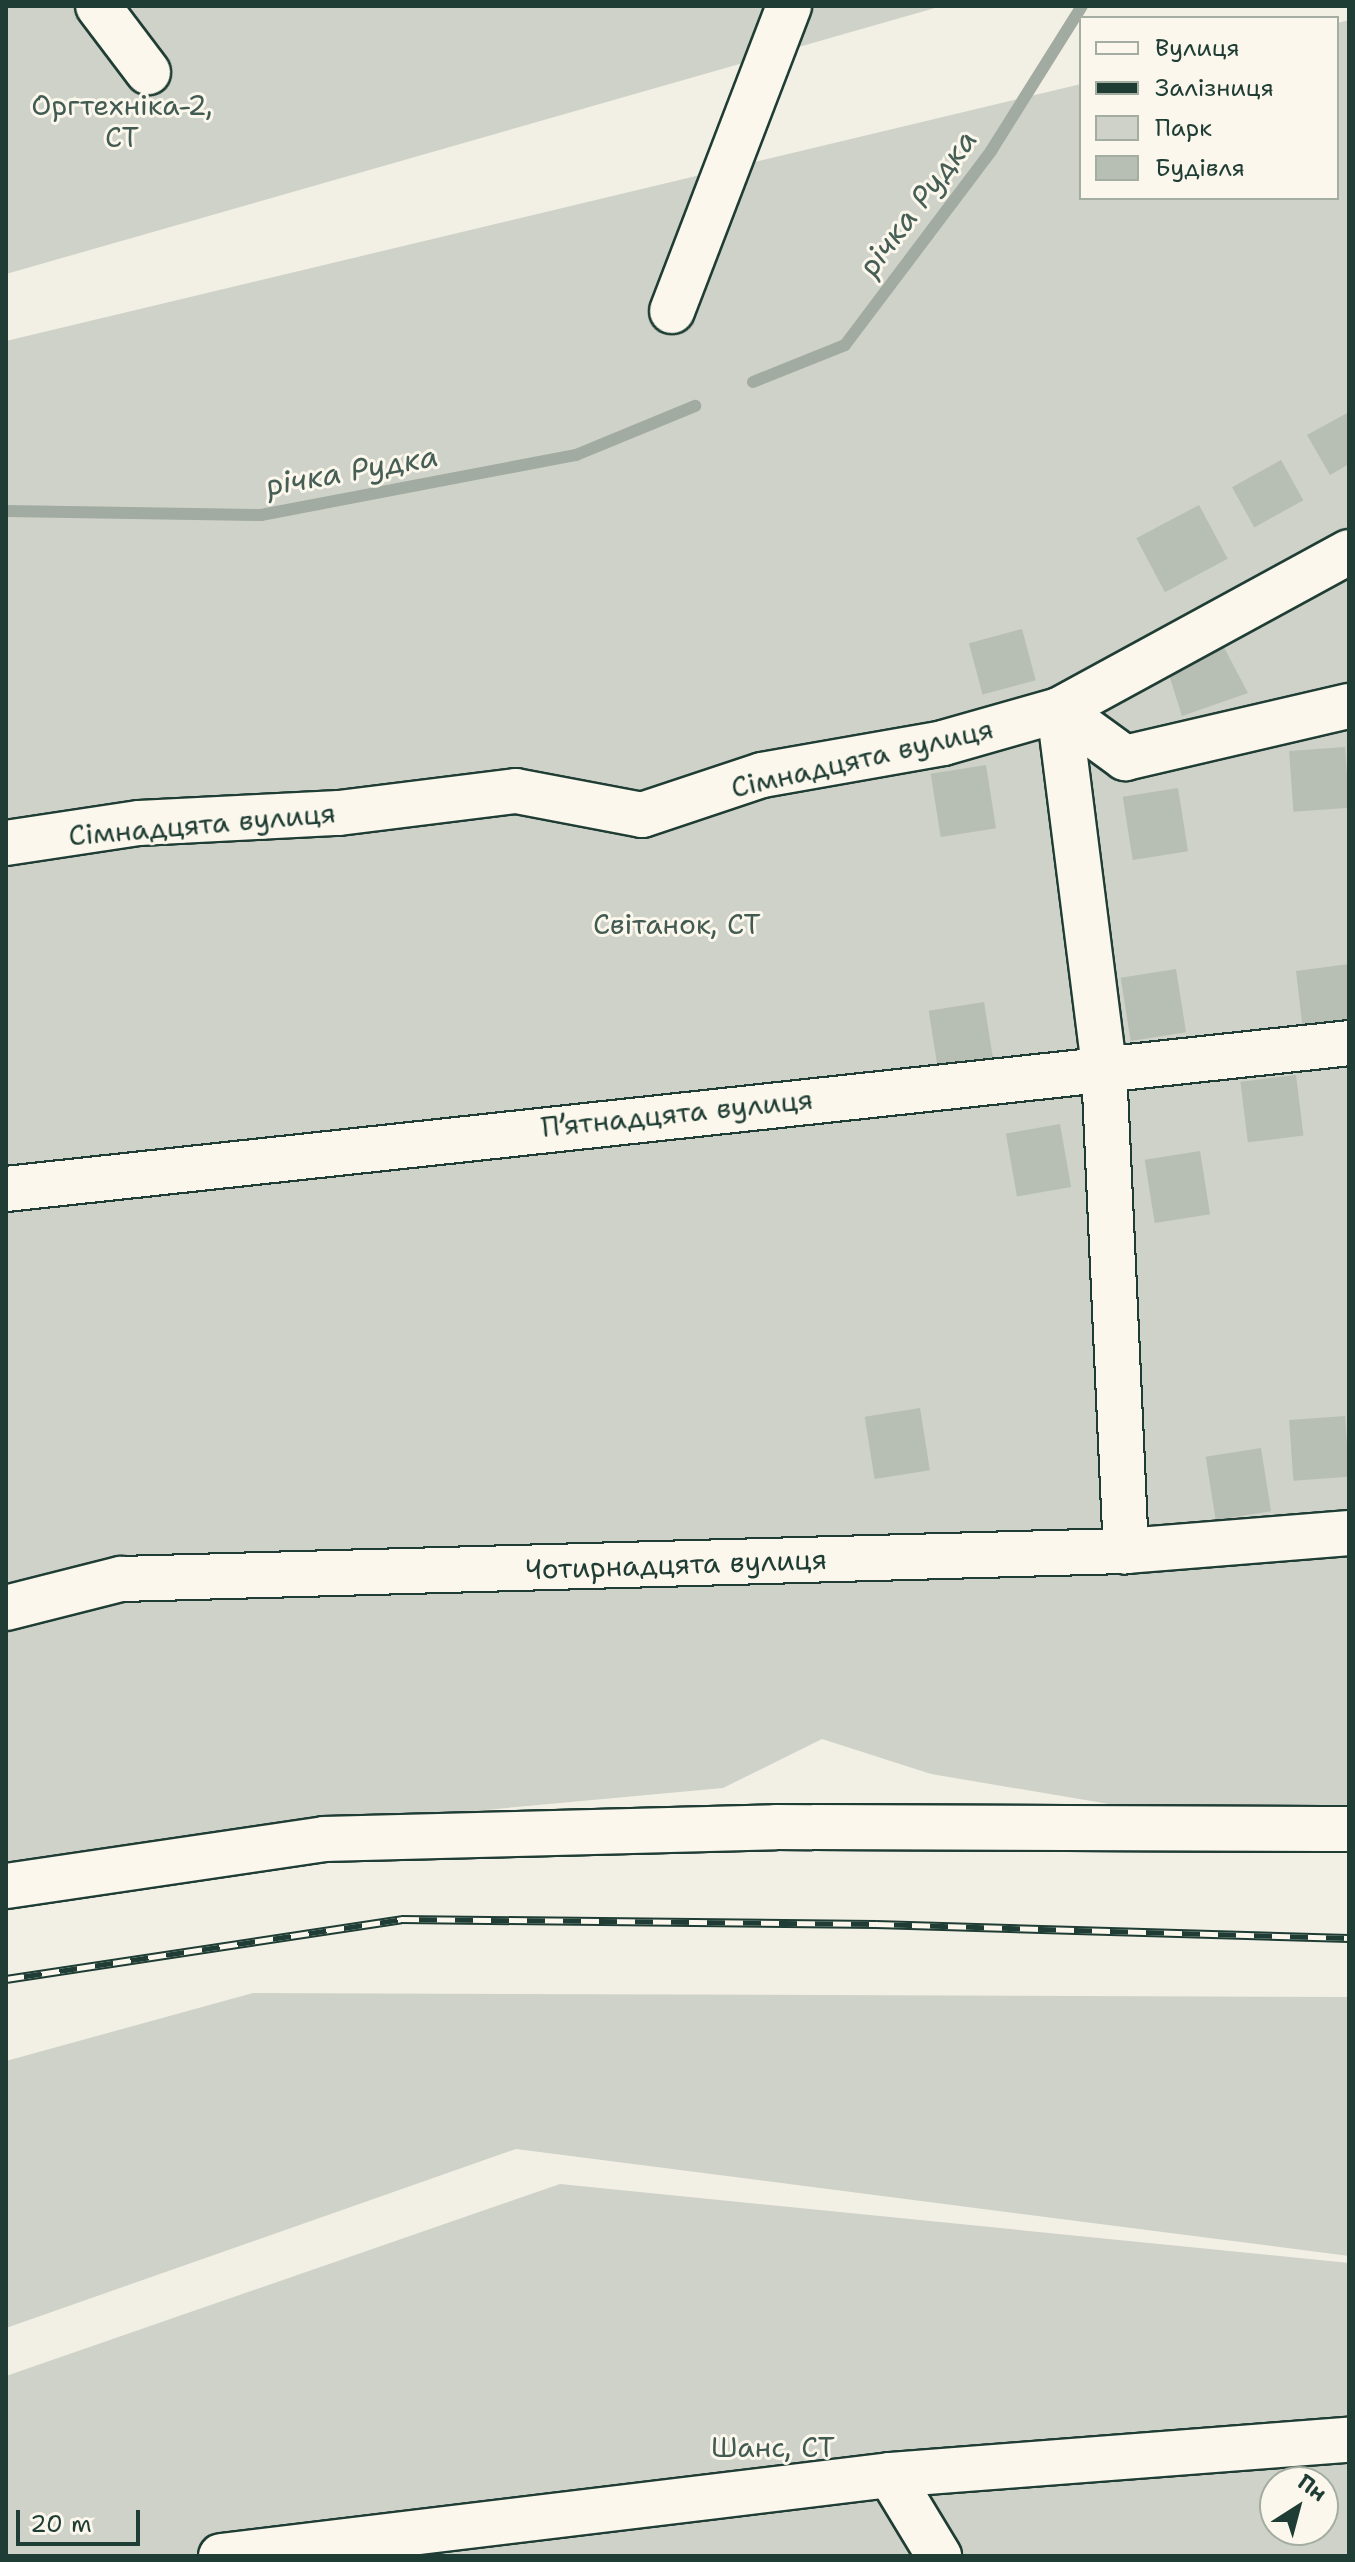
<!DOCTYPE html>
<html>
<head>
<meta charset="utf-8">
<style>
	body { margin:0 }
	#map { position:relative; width:1355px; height:2562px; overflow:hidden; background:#f2f0e5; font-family:"Shantell Sans",sans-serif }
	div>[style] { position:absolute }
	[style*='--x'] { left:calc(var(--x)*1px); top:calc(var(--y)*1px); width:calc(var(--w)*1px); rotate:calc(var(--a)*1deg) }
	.green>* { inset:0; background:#cfd2c8 }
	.stream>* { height:12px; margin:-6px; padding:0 6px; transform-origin:6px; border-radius:6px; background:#a2aba1 }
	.building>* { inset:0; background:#b7beb3; transform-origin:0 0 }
	.roads { filter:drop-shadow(2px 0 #1f3d34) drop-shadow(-2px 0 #1f3d34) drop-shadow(0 2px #1f3d34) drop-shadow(0 -2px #1f3d34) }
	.minor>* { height:44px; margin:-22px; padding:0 22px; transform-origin:22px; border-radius:22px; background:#fbf7ec }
	.rail>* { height:9px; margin-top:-4.5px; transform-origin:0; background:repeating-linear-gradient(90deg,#fbf7ec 0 18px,#1f3d34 0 36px); box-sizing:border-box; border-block:2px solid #1f3d34 }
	span { translate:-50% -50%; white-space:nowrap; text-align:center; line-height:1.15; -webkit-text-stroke:6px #fbf7ec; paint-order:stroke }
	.park-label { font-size:28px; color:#425b52 }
	.street-label { font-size:28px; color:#1f3d34 }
	.water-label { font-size:30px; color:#465e55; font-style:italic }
	.frame { position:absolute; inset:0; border:8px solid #1f3d34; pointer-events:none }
	.legend { position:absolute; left:1079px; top:16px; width:260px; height:184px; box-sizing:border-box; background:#fbf7ec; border:2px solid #a3ada2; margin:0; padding:10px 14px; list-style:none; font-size:24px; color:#1f3d34 }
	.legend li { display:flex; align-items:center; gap:16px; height:40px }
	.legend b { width:40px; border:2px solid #a3ada2 }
	.north { position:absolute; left:1259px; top:2466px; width:80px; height:80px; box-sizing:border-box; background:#fbf7ec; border:2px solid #a3ada2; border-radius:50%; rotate:36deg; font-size:22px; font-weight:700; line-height:32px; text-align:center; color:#1f3d34 }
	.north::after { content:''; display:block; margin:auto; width:28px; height:36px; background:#1f3d34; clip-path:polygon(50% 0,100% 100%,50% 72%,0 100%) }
	.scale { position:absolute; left:16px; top:2510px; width:124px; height:36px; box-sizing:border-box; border:4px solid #1f3d34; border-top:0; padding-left:10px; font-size:24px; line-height:28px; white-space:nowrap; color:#1f3d34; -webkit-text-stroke:6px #fbf7ec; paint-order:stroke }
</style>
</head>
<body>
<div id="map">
	<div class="green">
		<i style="clip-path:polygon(6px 6px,942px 6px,6px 274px)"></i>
		<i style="clip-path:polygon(1349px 20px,1349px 1836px,1257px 1829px,931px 1774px,822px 1739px,723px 1788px,441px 1814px,6px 1882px,6px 341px,1081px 84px,1081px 198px,1337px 198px,1337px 23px)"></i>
		<i style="clip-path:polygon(253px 1993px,1349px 1997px,1349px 2256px,516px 2149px,6px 2328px,6px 2061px)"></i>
		<i style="clip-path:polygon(evenodd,560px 2184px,1349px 2263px,1349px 2556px,6px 2556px,6px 2376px,560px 2184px,1275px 2482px,1323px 2482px,1323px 2530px,1275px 2530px,1275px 2482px)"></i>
	</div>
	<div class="stream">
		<i style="--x:753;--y:382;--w:99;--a:-21.9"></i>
		<i style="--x:845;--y:345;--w:243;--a:-53"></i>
		<i style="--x:991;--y:151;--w:171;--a:-57.9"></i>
		<i style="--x:6;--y:511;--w:255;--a:0.9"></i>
		<i style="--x:261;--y:515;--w:321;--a:-10.8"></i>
		<i style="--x:576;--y:455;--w:129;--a:-22.4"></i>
	</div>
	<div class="building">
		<i style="clip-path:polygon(1349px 412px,1349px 464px,1330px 475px,1307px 435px)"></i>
		<i style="left:1281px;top:460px;width:46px;height:56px;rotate:61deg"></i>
		<i style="left:1199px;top:505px;width:61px;height:71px;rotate:62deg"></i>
		<i style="left:1022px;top:629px;width:53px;height:55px;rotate:75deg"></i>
		<i style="clip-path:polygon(1219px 638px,1248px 693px,1182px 716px,1165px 662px)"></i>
		<i style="left:1345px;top:747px;width:61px;height:56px;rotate:86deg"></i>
		<i style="left:986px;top:765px;width:64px;height:56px;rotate:81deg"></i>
		<i style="left:1178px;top:788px;width:64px;height:56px;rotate:81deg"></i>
		<i style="clip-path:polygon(1349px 964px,1349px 1026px,1303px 1031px,1296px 971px)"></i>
		<i style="left:1176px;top:969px;width:64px;height:56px;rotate:81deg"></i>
		<i style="left:984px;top:1002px;width:63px;height:56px;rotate:81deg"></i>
		<i style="left:1296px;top:1075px;width:61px;height:56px;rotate:83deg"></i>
		<i style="left:1060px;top:1124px;width:64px;height:55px;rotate:80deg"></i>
		<i style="left:1200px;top:1151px;width:64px;height:56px;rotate:81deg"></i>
		<i style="left:920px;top:1408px;width:63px;height:56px;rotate:81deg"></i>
		<i style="left:1345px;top:1416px;width:61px;height:56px;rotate:86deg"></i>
		<i style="left:1261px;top:1448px;width:64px;height:56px;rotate:81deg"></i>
	</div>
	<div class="roads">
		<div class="minor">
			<i style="--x:98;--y:6;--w:83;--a:52.9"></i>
			<i style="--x:672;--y:311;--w:327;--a:-69"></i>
			<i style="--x:1059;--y:710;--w:361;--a:82.8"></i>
			<i style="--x:1104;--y:1068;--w:484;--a:87.4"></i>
			<i style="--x:1059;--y:710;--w:82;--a:36"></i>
			<i style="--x:1125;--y:758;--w:230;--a:-13.1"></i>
			<i style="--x:6;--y:843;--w:134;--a:-8.6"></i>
			<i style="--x:139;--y:823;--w:200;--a:-2.9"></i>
			<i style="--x:339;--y:813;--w:178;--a:-7.1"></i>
			<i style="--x:516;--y:791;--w:128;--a:10.8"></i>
			<i style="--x:642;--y:815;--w:126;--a:-18.4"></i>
			<i style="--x:762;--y:775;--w:184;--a:-10"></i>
			<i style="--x:943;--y:743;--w:121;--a:-15.9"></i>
			<i style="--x:1059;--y:710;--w:330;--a:-28.6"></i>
			<i style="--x:6;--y:1189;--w:1351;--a:-6.2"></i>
			<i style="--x:6;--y:1608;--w:119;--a:-14.2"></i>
			<i style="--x:121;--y:1579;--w:1005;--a:-1.6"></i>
			<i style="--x:1126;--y:1551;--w:224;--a:-4.6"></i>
			<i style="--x:6;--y:1886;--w:321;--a:-8.4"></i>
			<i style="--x:324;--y:1839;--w:452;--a:-1.5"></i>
			<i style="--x:776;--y:1827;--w:573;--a:0.2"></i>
			<i style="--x:890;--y:2475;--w:95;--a:58.8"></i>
			<i style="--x:221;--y:2556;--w:674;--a:-6.9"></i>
			<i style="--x:890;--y:2475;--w:460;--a:-4.4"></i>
		</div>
	</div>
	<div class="rail">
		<i style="--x:6;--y:1979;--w:400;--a:-8.6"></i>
		<i style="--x:401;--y:1919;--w:475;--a:0.6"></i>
		<i style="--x:876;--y:1924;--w:473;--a:1.7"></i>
	</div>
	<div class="park-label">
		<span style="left:122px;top:121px">Оргтехніка-2,<br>СТ</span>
		<span style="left:677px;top:924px">Світанок, СТ</span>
		<span style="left:773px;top:2447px">Шанс, СТ</span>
	</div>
	<div class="street-label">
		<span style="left:862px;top:758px;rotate:-13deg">Сімнадцята вулиця</span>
		<span style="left:202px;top:824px;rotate:-5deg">Сімнадцята вулиця</span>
		<span style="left:677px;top:1113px;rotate:-6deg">П’ятнадцята вулиця</span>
		<span style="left:676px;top:1564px;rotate:-2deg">Чотирнадцята вулиця</span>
	</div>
	<div class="water-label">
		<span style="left:918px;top:203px;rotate:-53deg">річка Рудка</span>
		<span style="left:352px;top:471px;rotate:-10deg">річка Рудка</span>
	</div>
	<div class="frame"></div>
	<ul class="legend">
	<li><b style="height:10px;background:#fbf7ec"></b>Вулиця</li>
	<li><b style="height:10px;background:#1f3d34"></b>Залізниця</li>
	<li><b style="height:22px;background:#cfd2c8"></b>Парк</li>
	<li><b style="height:22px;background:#b7beb3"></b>Будівля</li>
	</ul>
	<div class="north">Пн</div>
	<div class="scale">20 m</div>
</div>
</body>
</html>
